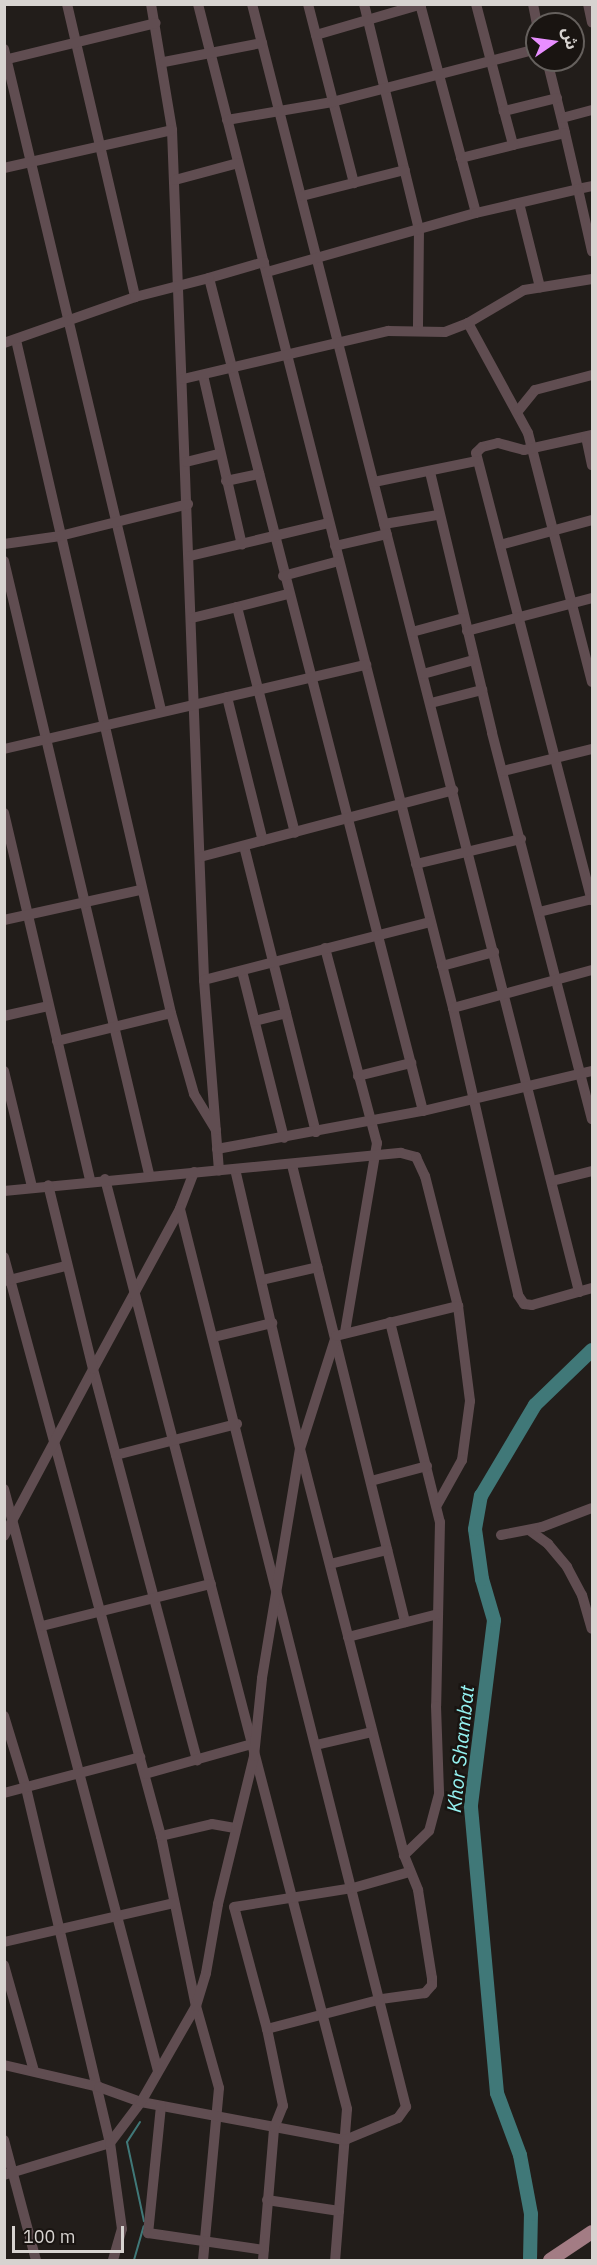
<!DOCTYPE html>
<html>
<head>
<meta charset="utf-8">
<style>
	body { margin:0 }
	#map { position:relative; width:597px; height:2265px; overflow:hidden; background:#221d1a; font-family:"IBM Plex Sans","Noto Sans Arabic",sans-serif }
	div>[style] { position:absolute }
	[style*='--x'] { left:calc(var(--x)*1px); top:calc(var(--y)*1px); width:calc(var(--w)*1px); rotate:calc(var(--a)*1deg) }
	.stream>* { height:2px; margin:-1px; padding:0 1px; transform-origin:1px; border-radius:1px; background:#407878 }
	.river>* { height:14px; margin:-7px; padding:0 7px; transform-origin:7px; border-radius:7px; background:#407878 }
	.minor>* { height:10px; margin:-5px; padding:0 5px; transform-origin:5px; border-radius:5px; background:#604d51 }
	.major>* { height:14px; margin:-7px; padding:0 7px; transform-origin:7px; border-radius:7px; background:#a37c84 }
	span { translate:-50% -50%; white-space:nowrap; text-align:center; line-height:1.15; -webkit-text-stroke:5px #191411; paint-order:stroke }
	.water-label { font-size:20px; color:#95f3f2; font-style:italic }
	.frame { position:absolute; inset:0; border:6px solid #d7d3d0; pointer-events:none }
	.north { position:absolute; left:525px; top:12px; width:60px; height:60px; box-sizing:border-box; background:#191411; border:2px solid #65605d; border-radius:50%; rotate:77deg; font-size:16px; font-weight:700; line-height:24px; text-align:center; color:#d7d3d0 }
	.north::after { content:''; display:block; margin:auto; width:21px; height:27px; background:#e88eff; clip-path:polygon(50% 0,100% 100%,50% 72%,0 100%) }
	.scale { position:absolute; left:12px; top:2226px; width:112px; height:27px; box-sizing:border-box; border:3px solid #d7d3d0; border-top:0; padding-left:8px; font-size:18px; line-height:21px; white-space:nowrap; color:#d7d3d0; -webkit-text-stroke:4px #191411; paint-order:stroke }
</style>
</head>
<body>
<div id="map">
	<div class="stream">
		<i style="--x:140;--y:2122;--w:24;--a:123"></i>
		<i style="--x:127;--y:2142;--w:81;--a:77.9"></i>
		<i style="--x:134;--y:2260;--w:35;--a:-74"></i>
	</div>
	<div class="river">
		<i style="--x:530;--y:2260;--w:46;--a:-88.8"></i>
		<i style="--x:531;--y:2214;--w:60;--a:-100.6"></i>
		<i style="--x:520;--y:2155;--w:66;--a:-110.4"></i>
		<i style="--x:497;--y:2093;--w:289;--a:-95.2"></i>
		<i style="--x:471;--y:1805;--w:186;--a:-82.9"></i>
		<i style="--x:494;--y:1620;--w:43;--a:-106.3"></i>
		<i style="--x:482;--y:1579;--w:50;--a:-98"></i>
		<i style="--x:475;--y:1529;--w:34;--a:-80"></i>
		<i style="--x:481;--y:1496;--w:106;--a:-59.3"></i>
		<i style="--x:535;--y:1405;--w:79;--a:-44"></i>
	</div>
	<div class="minor">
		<i style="--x:67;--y:4;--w:301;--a:76.9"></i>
		<i style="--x:151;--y:4;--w:128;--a:80.5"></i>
		<i style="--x:172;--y:130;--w:851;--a:87.84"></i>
		<i style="--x:204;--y:980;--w:191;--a:85.5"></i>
		<i style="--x:198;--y:4;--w:1036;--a:75.75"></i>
		<i style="--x:453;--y:1008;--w:294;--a:77.2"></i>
		<i style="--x:518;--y:1295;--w:11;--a:56"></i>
		<i style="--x:524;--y:1304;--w:8;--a:7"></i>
		<i style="--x:532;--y:1305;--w:62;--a:-15.8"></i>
		<i style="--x:252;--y:4;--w:1329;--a:75.75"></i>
		<i style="--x:308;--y:4;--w:185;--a:75.6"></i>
		<i style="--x:364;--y:4;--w:232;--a:76.3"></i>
		<i style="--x:419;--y:229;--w:101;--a:90.6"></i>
		<i style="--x:420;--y:4;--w:216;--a:75"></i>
		<i style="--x:476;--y:4;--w:111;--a:75.3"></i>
		<i style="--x:533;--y:4;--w:20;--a:79"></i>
		<i style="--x:588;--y:4;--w:19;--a:78"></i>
		<i style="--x:316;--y:35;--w:110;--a:-16.3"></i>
		<i style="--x:4;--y:49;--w:679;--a:76.64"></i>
		<i style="--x:4;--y:60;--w:156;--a:-13.7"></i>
		<i style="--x:547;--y:60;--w:75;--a:76.1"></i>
		<i style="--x:164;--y:62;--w:100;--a:-11"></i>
		<i style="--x:557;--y:98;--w:55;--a:166.2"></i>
		<i style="--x:504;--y:111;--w:35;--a:75"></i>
		<i style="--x:513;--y:145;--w:53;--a:-13"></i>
		<i style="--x:565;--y:133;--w:57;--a:76.9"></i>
		<i style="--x:578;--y:189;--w:14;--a:-12"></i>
		<i style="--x:562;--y:118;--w:31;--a:-15"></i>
		<i style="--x:227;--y:120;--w:107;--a:-9.7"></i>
		<i style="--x:332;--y:102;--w:212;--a:-14.5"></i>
		<i style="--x:461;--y:158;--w:54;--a:-14"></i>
		<i style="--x:4;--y:168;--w:172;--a:-12.7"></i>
		<i style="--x:175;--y:180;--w:65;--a:-15.1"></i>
		<i style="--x:302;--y:196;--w:106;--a:-14.2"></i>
		<i style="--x:519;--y:203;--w:87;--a:76"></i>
		<i style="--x:264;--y:262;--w:57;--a:163.8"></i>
		<i style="--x:209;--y:278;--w:860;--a:75.59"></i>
		<i style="--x:267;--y:272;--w:217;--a:-15.8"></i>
		<i style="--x:476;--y:213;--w:105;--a:-13.2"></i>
		<i style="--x:578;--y:189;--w:64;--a:77.3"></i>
		<i style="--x:468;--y:323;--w:125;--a:61.4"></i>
		<i style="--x:528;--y:433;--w:257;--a:75.6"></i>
		<i style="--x:16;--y:340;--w:691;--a:77.03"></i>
		<i style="--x:171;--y:1013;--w:84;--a:74.1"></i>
		<i style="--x:194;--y:1094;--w:42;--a:58.6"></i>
		<i style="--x:4;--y:343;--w:139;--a:-19.3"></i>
		<i style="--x:135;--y:297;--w:76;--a:-14.4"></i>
		<i style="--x:203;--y:375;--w:174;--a:77.1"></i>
		<i style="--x:183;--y:379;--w:211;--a:-13.2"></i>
		<i style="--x:388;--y:331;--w:57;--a:1"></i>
		<i style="--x:445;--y:332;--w:25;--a:-21"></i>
		<i style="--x:468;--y:323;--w:65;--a:-30.5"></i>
		<i style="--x:524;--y:290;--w:69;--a:-9.2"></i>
		<i style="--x:518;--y:411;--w:27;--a:-51"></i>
		<i style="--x:535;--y:390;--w:59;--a:-14.7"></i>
		<i style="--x:592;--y:435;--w:70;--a:167.6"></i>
		<i style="--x:524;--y:450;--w:27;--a:-165"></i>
		<i style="--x:498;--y:443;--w:16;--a:166"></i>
		<i style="--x:482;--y:447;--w:8;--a:135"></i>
		<i style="--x:476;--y:453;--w:462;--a:75.5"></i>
		<i style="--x:586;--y:437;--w:29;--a:78"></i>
		<i style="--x:186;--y:462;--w:34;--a:-14"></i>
		<i style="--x:430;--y:472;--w:268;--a:76.6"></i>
		<i style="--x:492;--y:733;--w:399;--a:75.5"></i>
		<i style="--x:226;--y:481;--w:34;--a:-12"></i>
		<i style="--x:374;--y:482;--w:104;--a:-11.6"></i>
		<i style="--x:384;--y:524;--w:55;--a:-9.5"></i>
		<i style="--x:4;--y:544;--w:57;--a:-8.1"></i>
		<i style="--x:60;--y:536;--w:132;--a:-14"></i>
		<i style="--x:500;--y:545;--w:95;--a:-15.2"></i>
		<i style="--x:335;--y:546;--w:53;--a:-13"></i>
		<i style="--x:190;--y:556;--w:143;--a:-13.4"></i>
		<i style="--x:4;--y:561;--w:630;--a:76.69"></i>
		<i style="--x:283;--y:576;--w:58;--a:-15"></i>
		<i style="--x:237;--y:607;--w:53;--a:-14.3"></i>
		<i style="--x:192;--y:618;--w:46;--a:-13.7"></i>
		<i style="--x:237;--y:607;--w:233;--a:75.6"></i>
		<i style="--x:467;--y:631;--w:129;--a:-14.8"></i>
		<i style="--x:412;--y:632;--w:54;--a:-15.1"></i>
		<i style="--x:423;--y:674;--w:53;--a:-15.4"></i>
		<i style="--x:227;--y:697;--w:148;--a:76"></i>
		<i style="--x:431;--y:703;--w:53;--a:-14.3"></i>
		<i style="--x:4;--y:749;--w:372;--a:-13.1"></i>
		<i style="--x:503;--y:771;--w:92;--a:-13.9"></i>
		<i style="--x:4;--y:813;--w:378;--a:76.8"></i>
		<i style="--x:244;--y:846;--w:295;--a:75.9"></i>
		<i style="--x:200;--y:857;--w:262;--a:-14.8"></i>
		<i style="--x:416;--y:864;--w:108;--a:-13.4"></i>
		<i style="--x:539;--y:912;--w:55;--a:-13.8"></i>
		<i style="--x:4;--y:920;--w:140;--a:-12.4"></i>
		<i style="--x:325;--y:948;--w:202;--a:75.1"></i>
		<i style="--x:377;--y:1143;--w:193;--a:99.6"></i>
		<i style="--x:442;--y:966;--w:54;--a:-15.1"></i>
		<i style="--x:242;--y:971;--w:172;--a:75.9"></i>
		<i style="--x:204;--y:980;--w:233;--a:-14.4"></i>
		<i style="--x:453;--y:1008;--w:144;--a:-15.3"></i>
		<i style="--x:4;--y:1016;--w:45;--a:-12.8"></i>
		<i style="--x:255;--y:1021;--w:32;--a:-14"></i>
		<i style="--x:57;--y:1041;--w:117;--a:-13.8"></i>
		<i style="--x:4;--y:1071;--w:119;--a:76.4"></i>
		<i style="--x:358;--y:1076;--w:55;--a:-13.8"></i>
		<i style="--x:217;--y:1149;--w:209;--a:-10.5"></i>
		<i style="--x:423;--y:1111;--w:174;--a:-13.3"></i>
		<i style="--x:292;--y:1165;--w:471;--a:76.1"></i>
		<i style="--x:235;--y:1169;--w:287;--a:76.9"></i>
		<i style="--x:300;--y:1449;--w:419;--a:75.6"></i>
		<i style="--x:404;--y:1855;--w:38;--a:68"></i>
		<i style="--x:418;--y:1890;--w:89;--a:81"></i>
		<i style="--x:432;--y:1978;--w:7;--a:90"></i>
		<i style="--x:432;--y:1985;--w:11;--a:131"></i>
		<i style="--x:425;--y:1993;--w:43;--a:172.1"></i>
		<i style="--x:382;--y:1999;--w:119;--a:165.4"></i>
		<i style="--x:194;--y:1172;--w:40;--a:111"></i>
		<i style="--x:180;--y:1209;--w:182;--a:118.5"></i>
		<i style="--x:93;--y:1369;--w:405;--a:75.1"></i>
		<i style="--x:105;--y:1179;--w:961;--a:75.41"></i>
		<i style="--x:347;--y:2109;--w:151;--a:94.5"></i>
		<i style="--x:552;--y:1181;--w:41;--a:-14"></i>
		<i style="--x:4;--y:1191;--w:399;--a:-5.5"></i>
		<i style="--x:401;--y:1153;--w:16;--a:15"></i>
		<i style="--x:416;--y:1157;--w:21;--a:65"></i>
		<i style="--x:425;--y:1176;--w:134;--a:75.8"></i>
		<i style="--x:458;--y:1306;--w:96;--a:82.8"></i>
		<i style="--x:470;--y:1401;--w:60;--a:97.7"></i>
		<i style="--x:462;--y:1460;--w:51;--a:119.1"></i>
		<i style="--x:4;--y:1257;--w:600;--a:74.83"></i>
		<i style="--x:161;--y:1836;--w:174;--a:78.4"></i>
		<i style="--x:196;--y:2006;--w:85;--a:74.3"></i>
		<i style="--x:219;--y:2088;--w:173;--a:95.3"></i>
		<i style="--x:262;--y:1280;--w:57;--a:-13.1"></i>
		<i style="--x:5;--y:1281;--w:63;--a:-13.8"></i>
		<i style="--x:390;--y:1322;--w:206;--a:76"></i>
		<i style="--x:440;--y:1522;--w:184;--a:91.2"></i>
		<i style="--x:436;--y:1706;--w:88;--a:88"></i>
		<i style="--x:439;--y:1794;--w:38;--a:105"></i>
		<i style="--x:429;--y:1831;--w:35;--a:136"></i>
		<i style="--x:214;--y:1337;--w:60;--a:-13.6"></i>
		<i style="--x:116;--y:1455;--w:125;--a:-14.4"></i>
		<i style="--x:371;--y:1481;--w:58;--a:-15"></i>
		<i style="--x:4;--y:1489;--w:602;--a:75.18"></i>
		<i style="--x:529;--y:1530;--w:24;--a:36"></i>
		<i style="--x:548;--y:1544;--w:30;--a:50"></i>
		<i style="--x:567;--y:1567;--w:32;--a:62"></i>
		<i style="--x:582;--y:1595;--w:35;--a:74"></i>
		<i style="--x:501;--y:1535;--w:42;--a:-11"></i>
		<i style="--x:542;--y:1527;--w:53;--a:-20.8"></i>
		<i style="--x:4;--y:1536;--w:189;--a:-61.9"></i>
		<i style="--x:93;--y:1369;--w:189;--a:-103.7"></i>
		<i style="--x:330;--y:1564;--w:59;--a:-13.8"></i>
		<i style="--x:42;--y:1626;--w:174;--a:-14"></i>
		<i style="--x:348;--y:1637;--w:93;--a:-14.3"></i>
		<i style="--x:4;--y:1716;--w:75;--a:73"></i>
		<i style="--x:26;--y:1788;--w:365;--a:76.7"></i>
		<i style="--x:110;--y:2143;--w:111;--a:163.2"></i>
		<i style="--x:316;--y:1745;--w:57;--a:-13.1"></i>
		<i style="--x:145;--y:1774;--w:111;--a:-15.7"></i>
		<i style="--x:4;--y:1793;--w:141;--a:-14.8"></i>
		<i style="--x:161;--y:1836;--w:52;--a:-13.2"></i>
		<i style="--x:212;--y:1824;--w:23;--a:10"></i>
		<i style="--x:4;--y:1942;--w:174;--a:-12.9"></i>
		<i style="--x:4;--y:1965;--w:110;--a:74.2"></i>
		<i style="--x:4;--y:2065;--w:98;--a:13"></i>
		<i style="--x:99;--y:2087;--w:45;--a:19.7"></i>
		<i style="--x:141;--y:2102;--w:208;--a:10.6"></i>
		<i style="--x:345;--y:2140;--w:57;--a:-22.5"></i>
		<i style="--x:398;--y:2118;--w:14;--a:-54"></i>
		<i style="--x:406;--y:2107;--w:926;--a:-104.13"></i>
		<i style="--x:161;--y:2106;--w:128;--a:95.8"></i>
		<i style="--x:148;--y:2233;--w:117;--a:8.3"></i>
		<i style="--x:4;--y:2140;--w:124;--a:75.1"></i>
		<i style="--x:267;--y:2200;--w:73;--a:8.7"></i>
		<i style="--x:113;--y:2260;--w:32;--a:-74"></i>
		<i style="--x:122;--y:2229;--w:87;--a:-97.9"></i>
		<i style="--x:110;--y:2143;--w:51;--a:-52.9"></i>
		<i style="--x:141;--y:2102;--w:111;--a:-60.2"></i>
		<i style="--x:196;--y:2006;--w:34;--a:-73"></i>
		<i style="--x:206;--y:1973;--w:70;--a:-80.1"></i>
		<i style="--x:218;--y:1904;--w:152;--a:-76.3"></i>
		<i style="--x:254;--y:1756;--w:78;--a:-84.1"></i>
		<i style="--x:262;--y:1678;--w:232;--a:-80.6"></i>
		<i style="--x:300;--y:1449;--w:119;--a:-72.3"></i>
		<i style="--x:336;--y:1336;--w:126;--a:-13.8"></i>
		<i style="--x:263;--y:2260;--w:132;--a:-85.2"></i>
		<i style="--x:274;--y:2128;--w:24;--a:-68"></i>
		<i style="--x:283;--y:2106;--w:79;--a:-101.7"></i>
		<i style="--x:267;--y:2029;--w:126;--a:-105.1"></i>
		<i style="--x:234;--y:1907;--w:121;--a:-9.1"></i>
		<i style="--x:353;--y:1888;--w:58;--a:-15.9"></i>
	</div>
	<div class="major">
		<i style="--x:550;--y:2260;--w:50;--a:-33.7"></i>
	</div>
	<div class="water-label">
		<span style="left:460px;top:1749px;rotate:-84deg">Khor Shambat</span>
	</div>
	<div class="frame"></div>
	<div class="north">ش</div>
	<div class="scale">100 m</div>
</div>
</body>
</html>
